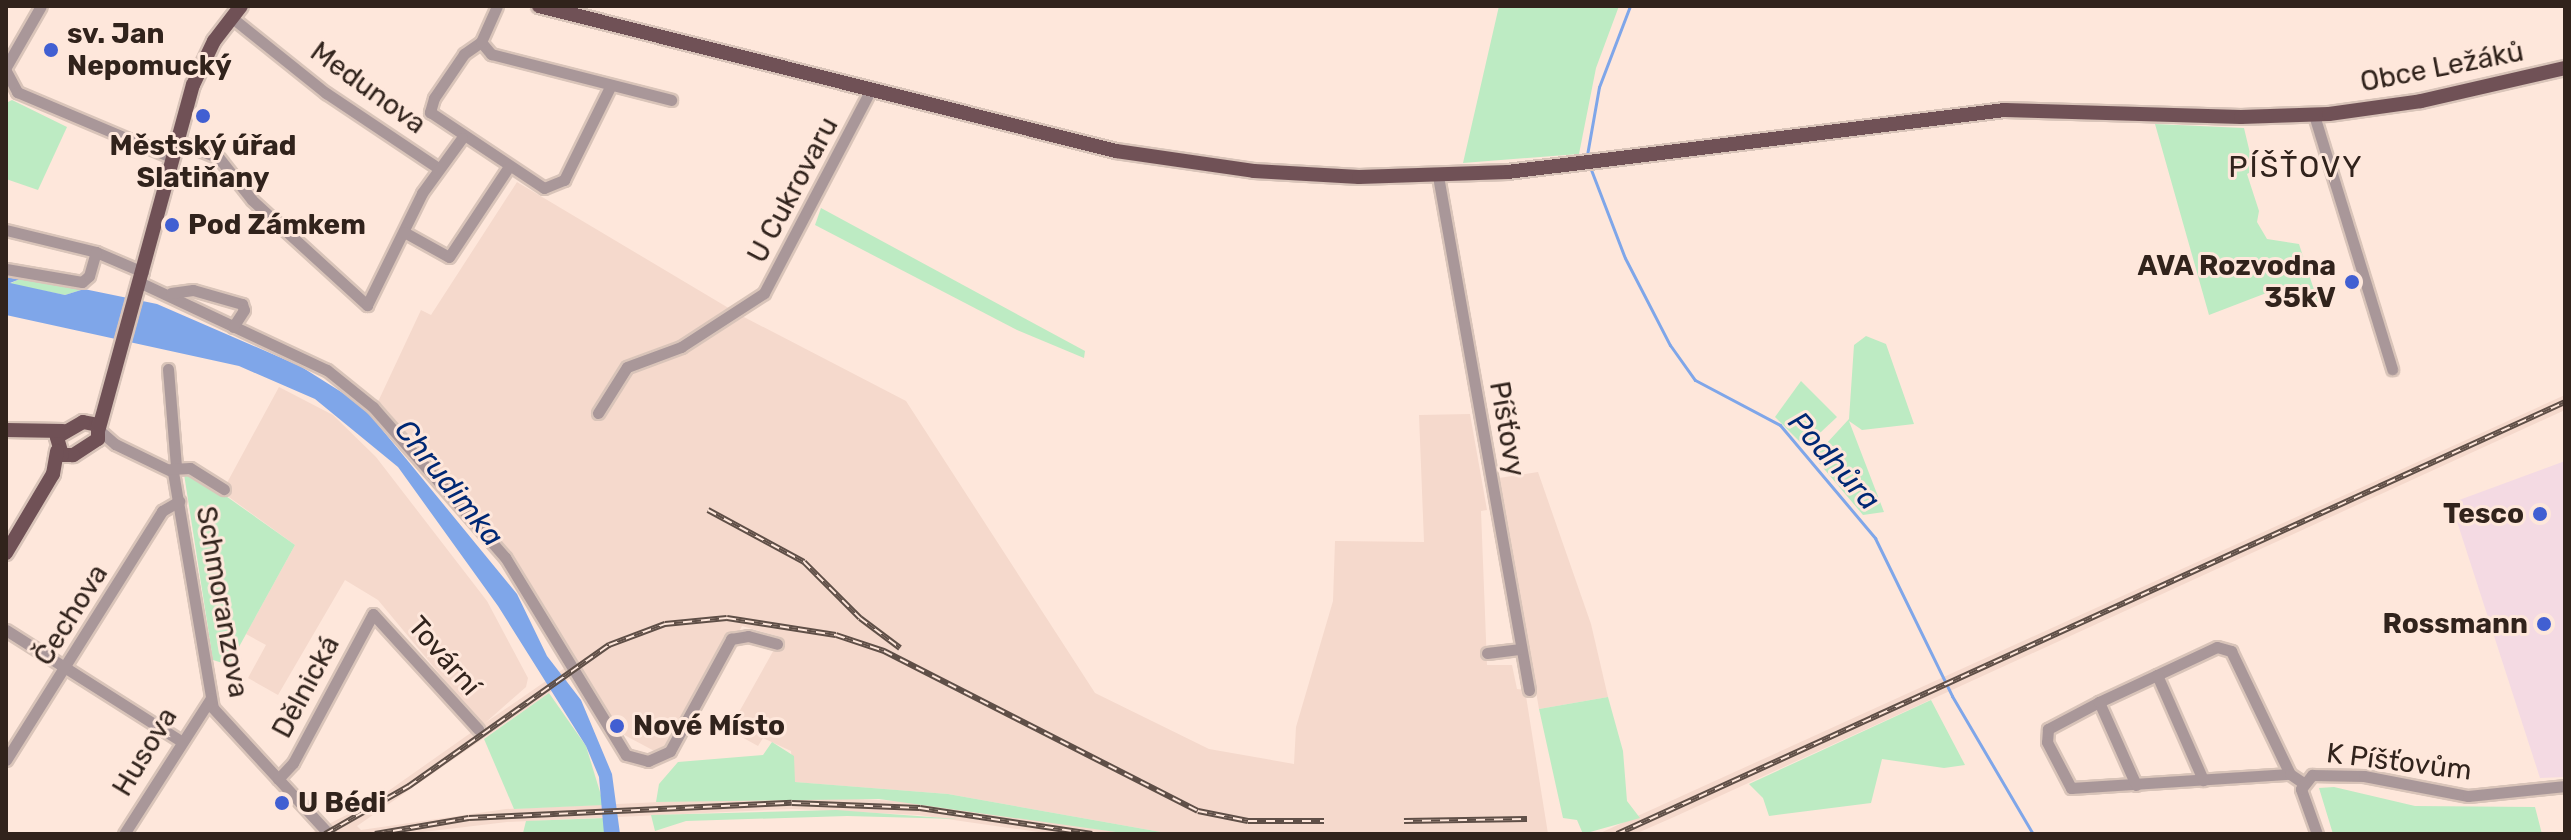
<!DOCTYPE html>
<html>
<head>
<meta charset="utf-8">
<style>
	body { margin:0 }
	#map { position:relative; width:2571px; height:840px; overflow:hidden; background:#fee7db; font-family:Rubik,sans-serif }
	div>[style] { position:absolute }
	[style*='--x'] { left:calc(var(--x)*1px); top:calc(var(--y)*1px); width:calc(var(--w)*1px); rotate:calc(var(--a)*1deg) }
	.commercial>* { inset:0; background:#f4dae3 }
	.built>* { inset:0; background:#f5d9cc }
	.green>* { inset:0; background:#bdebc3 }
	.water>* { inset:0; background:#7fa6e9 }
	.stream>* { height:3px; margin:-1.5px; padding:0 1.5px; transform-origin:1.5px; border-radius:1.5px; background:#7fa6e9 }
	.roads { filter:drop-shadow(2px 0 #d9c4b9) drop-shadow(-2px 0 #d9c4b9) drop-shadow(0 2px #d9c4b9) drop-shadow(0 -2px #d9c4b9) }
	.minor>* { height:11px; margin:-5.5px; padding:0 5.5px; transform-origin:5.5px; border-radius:5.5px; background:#a99799 }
	.major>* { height:14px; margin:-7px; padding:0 7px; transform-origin:7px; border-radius:7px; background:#705156 }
	.rail>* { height:6px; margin-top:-3px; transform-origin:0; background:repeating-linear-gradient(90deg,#fee7db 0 9px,#5f4f47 0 18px); box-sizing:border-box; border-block:2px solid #5f4f47 }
	.dots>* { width:22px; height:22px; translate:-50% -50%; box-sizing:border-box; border:4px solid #fee7db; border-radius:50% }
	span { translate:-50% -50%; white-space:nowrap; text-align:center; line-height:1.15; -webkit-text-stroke:6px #fee7db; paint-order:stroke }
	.poi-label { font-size:28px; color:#31231c; font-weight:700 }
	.left { translate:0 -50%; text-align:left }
	.right { translate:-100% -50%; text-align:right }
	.street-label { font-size:28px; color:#31231c }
	.neighbourhood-label { font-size:30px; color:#31231c; letter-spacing:2px }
	.water-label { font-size:30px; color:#002874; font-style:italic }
	.frame { position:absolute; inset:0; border:8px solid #31231c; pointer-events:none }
</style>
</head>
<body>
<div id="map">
	<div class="commercial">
		<i style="clip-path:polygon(2565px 461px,2565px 777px,2540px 778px,2451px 503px)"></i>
	</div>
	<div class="built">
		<i style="clip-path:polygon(517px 182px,742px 316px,906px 401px,1095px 693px,1209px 749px,1294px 764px,1296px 727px,1333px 601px,1335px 541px,1424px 542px,1419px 415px,1470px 414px,1487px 510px,1481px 511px,1487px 665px,1512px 665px,1517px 689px,1525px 690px,1548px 834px,1172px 834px,948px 794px,794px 782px,791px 751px,763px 738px,758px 746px,729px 730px,781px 637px,742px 626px,739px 632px,727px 633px,660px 754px,613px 729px,578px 673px,357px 826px,361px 830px,506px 809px,792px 796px,921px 802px,1130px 834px,1052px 834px,919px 815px,792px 809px,507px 822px,406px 834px,309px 834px,374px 801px,482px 725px,378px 600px,345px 580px,278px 695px,248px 678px,266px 645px,246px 634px,295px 545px,222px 492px,279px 387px,333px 415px,376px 457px,487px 601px,528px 678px,526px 687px,485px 723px,572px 663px,517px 574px,376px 406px,421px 310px,431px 315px)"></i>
		<i style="clip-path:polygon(2565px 395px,2565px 410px,1674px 817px,1635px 834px,1598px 834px)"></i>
		<i style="clip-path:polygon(1538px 472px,1591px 624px,1608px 697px,1539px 709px,1499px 478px)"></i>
	</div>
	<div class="green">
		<i style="clip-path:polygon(1499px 6px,1619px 6px,1596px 68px,1579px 154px,1463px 163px)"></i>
		<i style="clip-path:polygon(12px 100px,67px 127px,38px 190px,6px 179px,6px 103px)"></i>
		<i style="clip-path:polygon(2155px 124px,2244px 128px,2254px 170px,2247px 174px,2259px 211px,2257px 222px,2267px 239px,2299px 244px,2318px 302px,2282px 287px,2209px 315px)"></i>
		<i style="clip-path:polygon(821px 208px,1085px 351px,1084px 358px,1017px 330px,815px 225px)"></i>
		<i style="clip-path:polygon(20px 279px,36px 281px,81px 290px,65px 295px,9px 284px)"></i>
		<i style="clip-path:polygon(1866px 336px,1886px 344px,1914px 424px,1862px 430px,1849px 421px,1884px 512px,1863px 515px,1814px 457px,1849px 419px,1854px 345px)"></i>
		<i style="clip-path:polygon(1801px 381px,1837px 417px,1805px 447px,1775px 417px)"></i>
		<i style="clip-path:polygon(192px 472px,295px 545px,229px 665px,213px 660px,184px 474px)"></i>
		<i style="clip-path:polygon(549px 693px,586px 746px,604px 805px,514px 809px,484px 739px)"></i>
		<i style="clip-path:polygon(1608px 697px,1623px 751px,1627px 801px,1640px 818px,1583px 834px,1577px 820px,1563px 818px,1539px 709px)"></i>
		<i style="clip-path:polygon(1931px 700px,1965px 765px,1944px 768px,1882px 759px,1871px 803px,1769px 816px,1763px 798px,1749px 784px)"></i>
		<i style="clip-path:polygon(772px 742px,794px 756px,795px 782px,948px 794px,1172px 834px,1130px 834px,879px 799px,656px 802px,659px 784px,678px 762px,763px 755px)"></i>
		<i style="clip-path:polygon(2334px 787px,2415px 806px,2535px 807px,2542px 834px,2333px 834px,2319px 788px)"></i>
		<i style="clip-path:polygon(836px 810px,958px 819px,847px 816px,686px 821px,655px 831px,651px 815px)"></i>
		<i style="clip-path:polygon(605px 818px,604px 834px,523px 833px,526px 821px)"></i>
	</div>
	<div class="water">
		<i style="clip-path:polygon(evenodd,6px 273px,157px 304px,300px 366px,362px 405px,517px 594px,547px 656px,581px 700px,612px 774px,620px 834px,604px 834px,599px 777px,586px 746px,498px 606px,398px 467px,315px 399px,239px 366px,6px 315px,6px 273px,20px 279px,36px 281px,81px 290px,65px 295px,10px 283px,20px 279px)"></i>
	</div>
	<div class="stream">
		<i style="--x:1587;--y:155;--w:69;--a:-80"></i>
		<i style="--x:1599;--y:87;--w:87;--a:-69.1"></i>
		<i style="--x:1590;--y:167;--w:97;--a:69"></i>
		<i style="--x:1625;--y:258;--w:98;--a:62.7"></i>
		<i style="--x:1670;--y:345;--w:43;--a:54.5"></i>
		<i style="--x:1695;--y:380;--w:96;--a:27.9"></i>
		<i style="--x:1780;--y:425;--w:148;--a:49.9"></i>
		<i style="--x:1875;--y:538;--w:176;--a:64"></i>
		<i style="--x:1952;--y:696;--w:160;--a:59.6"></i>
	</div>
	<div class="roads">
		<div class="minor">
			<i style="--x:231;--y:17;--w:122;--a:38.7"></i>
			<i style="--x:326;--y:93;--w:135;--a:33.8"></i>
			<i style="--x:481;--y:42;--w:21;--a:145"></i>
			<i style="--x:464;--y:54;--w:53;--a:124.3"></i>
			<i style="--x:434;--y:98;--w:15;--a:106"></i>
			<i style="--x:430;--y:112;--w:137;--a:33.7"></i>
			<i style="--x:544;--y:188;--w:22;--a:-22"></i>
			<i style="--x:564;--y:180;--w:106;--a:-63.7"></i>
			<i style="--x:481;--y:42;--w:16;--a:50"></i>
			<i style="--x:491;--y:54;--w:186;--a:14.3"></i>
			<i style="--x:481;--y:42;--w:39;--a:-66"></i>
			<i style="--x:6;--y:67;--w:70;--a:-60.2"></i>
			<i style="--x:6;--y:71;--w:24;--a:62"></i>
			<i style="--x:17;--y:92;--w:169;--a:22.9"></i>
			<i style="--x:2314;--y:115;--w:266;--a:72.9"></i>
			<i style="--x:178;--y:141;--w:44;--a:22.5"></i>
			<i style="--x:219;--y:158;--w:53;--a:51.8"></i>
			<i style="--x:252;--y:200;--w:156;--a:42.4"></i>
			<i style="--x:367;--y:305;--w:125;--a:-63.8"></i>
			<i style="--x:422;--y:193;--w:68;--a:-54"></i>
			<i style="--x:1438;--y:176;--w:522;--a:79.96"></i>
			<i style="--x:6;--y:230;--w:93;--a:13.7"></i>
			<i style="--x:96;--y:252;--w:51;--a:23.1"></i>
			<i style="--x:404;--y:232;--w:51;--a:29.1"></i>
			<i style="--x:449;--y:257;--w:107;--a:-56.5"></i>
			<i style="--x:6;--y:269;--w:77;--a:9.7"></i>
			<i style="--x:82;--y:282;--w:9;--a:-41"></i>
			<i style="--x:89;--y:276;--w:25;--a:-74"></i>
			<i style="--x:141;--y:283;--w:205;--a:25.1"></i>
			<i style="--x:327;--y:370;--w:59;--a:38.8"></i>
			<i style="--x:373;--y:407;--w:200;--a:48.7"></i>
			<i style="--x:505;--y:557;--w:232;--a:58.6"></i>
			<i style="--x:626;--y:755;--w:23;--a:15"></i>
			<i style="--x:648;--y:761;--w:24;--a:-24"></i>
			<i style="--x:670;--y:751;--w:128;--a:-61.4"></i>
			<i style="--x:731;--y:639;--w:17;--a:-10"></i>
			<i style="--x:748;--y:636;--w:30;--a:15"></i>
			<i style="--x:171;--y:293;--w:22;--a:-8"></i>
			<i style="--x:193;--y:290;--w:51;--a:15.9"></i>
			<i style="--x:242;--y:304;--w:6;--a:72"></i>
			<i style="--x:244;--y:310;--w:20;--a:123"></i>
			<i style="--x:168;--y:369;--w:97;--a:85.3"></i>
			<i style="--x:598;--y:413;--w:54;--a:-57.8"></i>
			<i style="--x:627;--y:367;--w:58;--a:-20.3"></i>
			<i style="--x:681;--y:347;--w:99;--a:-33"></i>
			<i style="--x:764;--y:293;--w:228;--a:-62.3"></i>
			<i style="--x:100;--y:431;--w:20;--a:41"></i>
			<i style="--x:115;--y:444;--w:64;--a:25.8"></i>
			<i style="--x:173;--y:472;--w:239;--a:80.4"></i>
			<i style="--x:213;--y:708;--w:171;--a:47.4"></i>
			<i style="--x:171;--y:469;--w:19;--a:-3"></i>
			<i style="--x:190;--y:468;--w:40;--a:32"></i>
			<i style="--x:6;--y:630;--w:205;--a:32.4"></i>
			<i style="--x:1487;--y:653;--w:34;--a:-7"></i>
			<i style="--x:2157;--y:675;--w:66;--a:-25"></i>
			<i style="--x:2217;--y:647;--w:15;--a:16"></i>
			<i style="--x:2231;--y:651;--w:136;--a:64.4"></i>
			<i style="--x:2099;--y:702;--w:58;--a:152.1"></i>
			<i style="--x:2048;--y:729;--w:13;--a:94"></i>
			<i style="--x:2047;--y:742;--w:52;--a:62.4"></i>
			<i style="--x:2071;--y:788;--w:219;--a:-3.7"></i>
			<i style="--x:2290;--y:774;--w:14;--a:34"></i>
			<i style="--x:6;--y:760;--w:294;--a:-57.9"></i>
			<i style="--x:162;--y:511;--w:20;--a:-30"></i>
			<i style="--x:278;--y:779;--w:22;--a:-47"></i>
			<i style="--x:293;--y:763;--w:169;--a:-61.8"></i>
			<i style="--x:373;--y:614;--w:156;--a:47.6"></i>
			<i style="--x:2136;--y:785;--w:91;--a:-114"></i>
			<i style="--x:2099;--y:702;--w:64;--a:-25"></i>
			<i style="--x:2157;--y:675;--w:115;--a:66.3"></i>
			<i style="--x:124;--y:834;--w:161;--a:-57.4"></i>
			<i style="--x:2317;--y:834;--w:48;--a:-109.6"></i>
			<i style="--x:2301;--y:789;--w:18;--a:-52"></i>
			<i style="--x:2312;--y:775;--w:52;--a:1.1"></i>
			<i style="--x:2364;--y:776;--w:106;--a:10.9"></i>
			<i style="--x:2468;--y:796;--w:98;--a:-5.9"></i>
		</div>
		<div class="major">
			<i style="--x:539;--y:6;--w:595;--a:14.11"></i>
			<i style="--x:1116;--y:151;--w:139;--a:8.2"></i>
			<i style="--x:1254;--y:171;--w:105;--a:3.3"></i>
			<i style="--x:1359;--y:177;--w:149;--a:-1.9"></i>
			<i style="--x:1508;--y:172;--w:501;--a:-7.11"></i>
			<i style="--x:2005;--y:110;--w:236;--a:1.7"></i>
			<i style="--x:2241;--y:117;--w:88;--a:-2"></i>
			<i style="--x:2329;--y:114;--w:93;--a:-8"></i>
			<i style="--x:2421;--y:101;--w:148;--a:-12.9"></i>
			<i style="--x:83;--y:422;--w:15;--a:11"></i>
			<i style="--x:98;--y:425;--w:14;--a:90"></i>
			<i style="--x:98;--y:439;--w:30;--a:147"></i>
			<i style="--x:73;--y:455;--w:11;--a:180"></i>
			<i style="--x:62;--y:455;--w:19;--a:-106"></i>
			<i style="--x:57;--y:437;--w:30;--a:-30"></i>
			<i style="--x:99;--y:428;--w:356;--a:-74.7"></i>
			<i style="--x:193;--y:85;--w:49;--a:-64.5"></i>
			<i style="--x:214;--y:41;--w:44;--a:-52.4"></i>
			<i style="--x:6;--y:430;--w:57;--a:1"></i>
			<i style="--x:6;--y:553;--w:92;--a:-59.3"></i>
			<i style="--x:53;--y:474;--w:23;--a:-80"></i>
		</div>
	</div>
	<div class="rail">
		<i style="--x:708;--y:510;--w:109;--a:28.4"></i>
		<i style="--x:804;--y:562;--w:79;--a:45"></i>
		<i style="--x:860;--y:618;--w:50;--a:36.9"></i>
		<i style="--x:1404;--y:821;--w:123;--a:-0.9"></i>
		<i style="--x:325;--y:834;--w:97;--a:-29.7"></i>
		<i style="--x:409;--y:786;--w:245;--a:-35.2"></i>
		<i style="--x:609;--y:645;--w:60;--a:-20.6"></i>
		<i style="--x:665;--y:624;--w:62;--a:-5.5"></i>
		<i style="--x:727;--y:618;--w:110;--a:8.9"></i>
		<i style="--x:836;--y:635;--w:51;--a:18.4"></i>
		<i style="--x:884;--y:651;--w:352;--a:27"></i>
		<i style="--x:1198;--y:811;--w:51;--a:11.3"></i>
		<i style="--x:1248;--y:821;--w:76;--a:0"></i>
		<i style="--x:375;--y:834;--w:95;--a:-9.7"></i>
		<i style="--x:469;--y:818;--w:323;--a:-2.7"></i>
		<i style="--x:792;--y:803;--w:128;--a:2.2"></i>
		<i style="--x:920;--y:808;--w:174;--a:8.6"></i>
		<i style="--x:1617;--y:834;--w:1042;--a:-24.5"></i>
	</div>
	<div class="dots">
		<i style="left:51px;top:50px;background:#415fd2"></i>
		<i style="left:203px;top:116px;background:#415fd2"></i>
		<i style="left:172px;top:225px;background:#415fd2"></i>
		<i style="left:2352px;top:282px;background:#415fd2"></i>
		<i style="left:2540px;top:514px;background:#415fd2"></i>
		<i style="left:2544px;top:624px;background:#415fd2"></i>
		<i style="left:617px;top:726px;background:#415fd2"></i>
		<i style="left:282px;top:803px;background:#415fd2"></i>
	</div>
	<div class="poi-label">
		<span class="left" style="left:67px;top:50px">sv. Jan<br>Nepomucký</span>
		<span style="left:203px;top:162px">Městský úřad<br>Slatiňany</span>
		<span class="left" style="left:188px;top:225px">Pod Zámkem</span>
		<span class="right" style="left:2336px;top:282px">AVA Rozvodna<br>35kV</span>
		<span class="right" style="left:2524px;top:514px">Tesco</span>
		<span class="right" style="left:2528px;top:624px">Rossmann</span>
		<span class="left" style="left:633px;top:726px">Nové Místo</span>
		<span class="left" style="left:298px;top:803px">U Bédi</span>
	</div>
	<div class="street-label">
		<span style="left:2442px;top:67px;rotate:-11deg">Obce Ležáků</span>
		<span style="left:368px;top:88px;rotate:36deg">Medunova</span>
		<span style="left:793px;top:190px;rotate:-62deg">U Cukrovaru</span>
		<span style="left:1507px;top:429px;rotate:80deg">Píšťovy</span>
		<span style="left:222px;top:602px;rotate:80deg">Schmoranzova</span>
		<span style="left:71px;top:615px;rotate:-58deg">Čechova</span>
		<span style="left:444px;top:656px;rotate:49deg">Tovární</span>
		<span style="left:306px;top:687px;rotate:-62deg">Dělnická</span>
		<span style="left:145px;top:752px;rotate:-59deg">Husova</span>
		<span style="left:2399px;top:762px;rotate:7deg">K Píšťovům</span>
	</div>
	<div class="neighbourhood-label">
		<span style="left:2296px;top:167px">PÍŠŤOVY</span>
	</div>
	<div class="water-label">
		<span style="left:1834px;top:461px;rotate:48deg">Podhůra</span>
		<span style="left:449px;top:483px;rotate:51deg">Chrudimka</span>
	</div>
	<div class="frame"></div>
</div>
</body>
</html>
